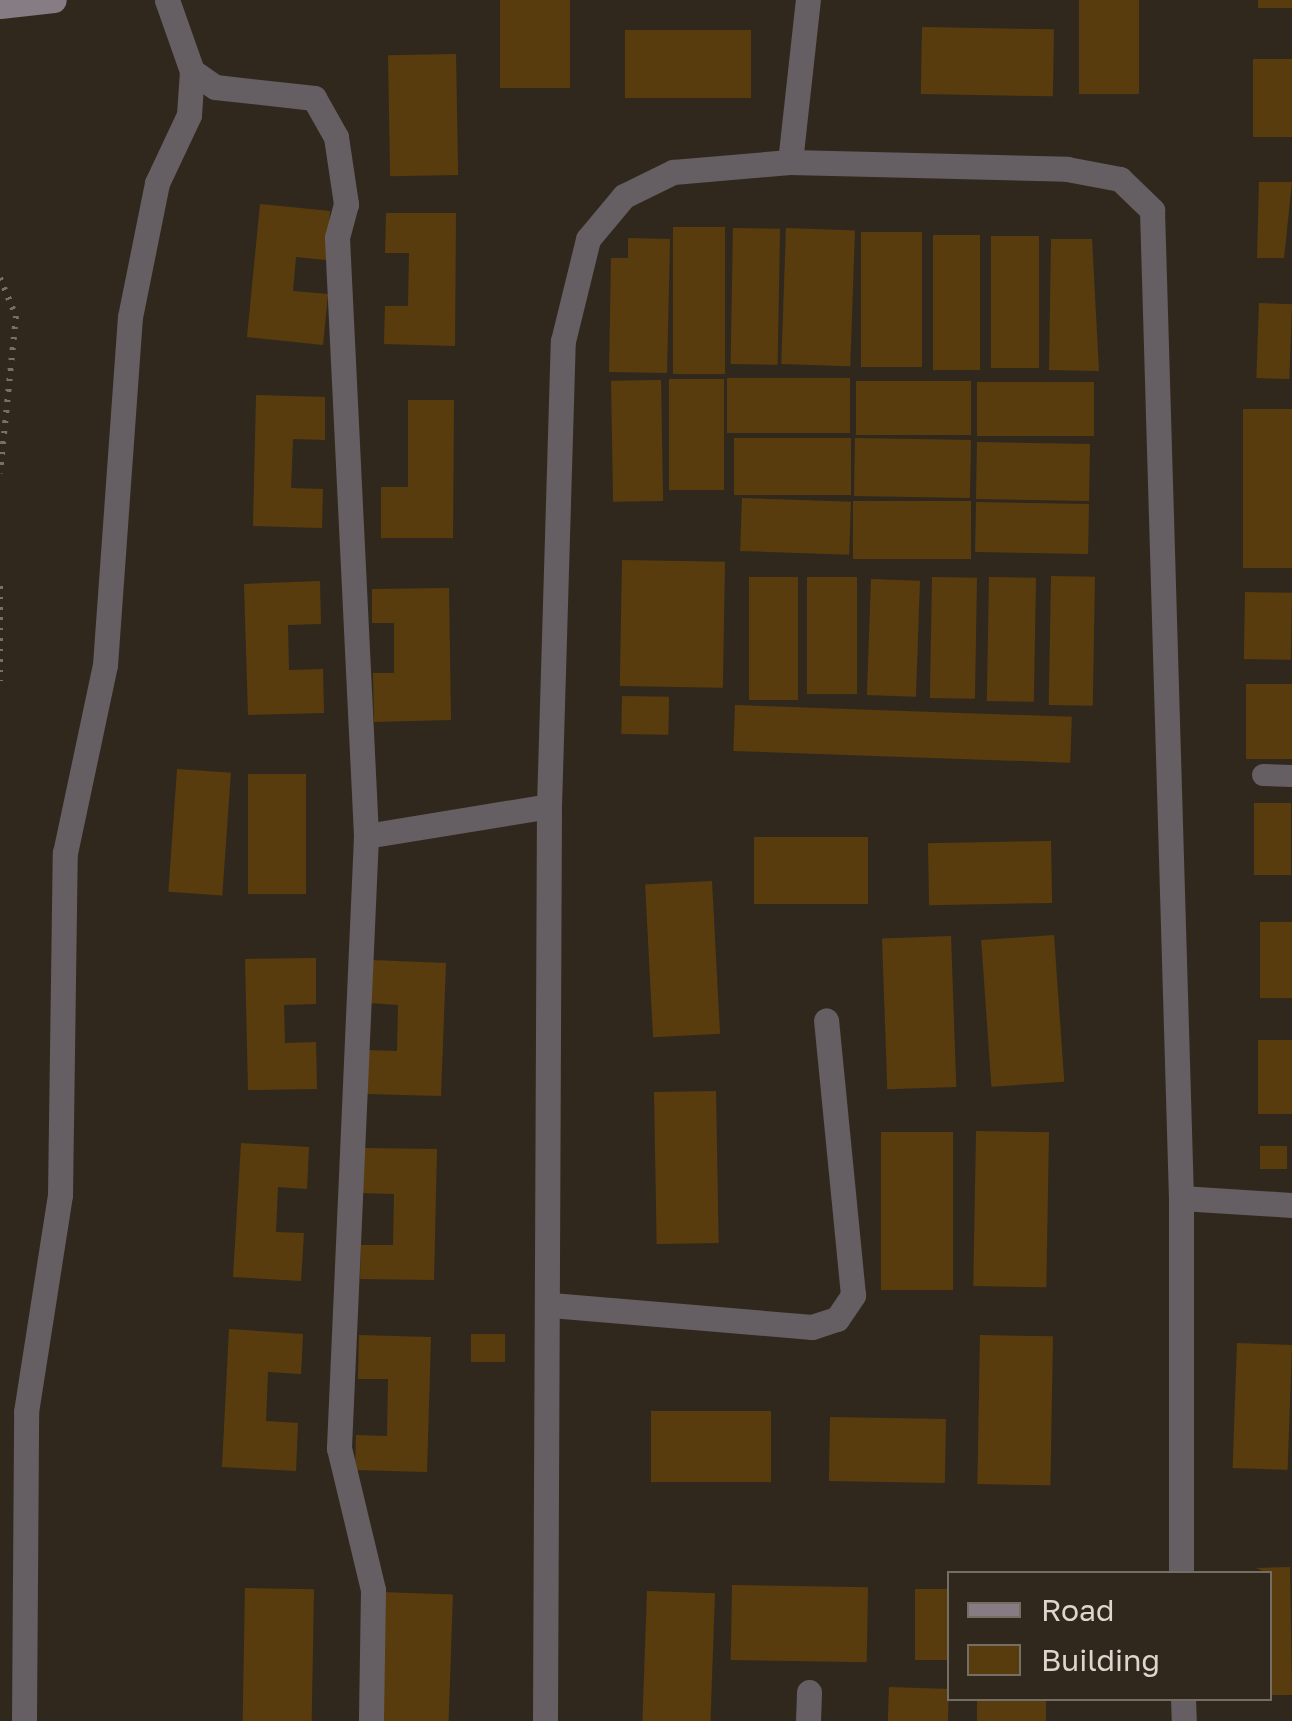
<!DOCTYPE html>
<html>
<head>
<meta charset="utf-8">
<style>
	body { margin:0 }
	#map { position:relative; width:1292px; height:1721px; overflow:hidden; background:#31281d; font-family:"Golos Text",sans-serif }
	div>[style] { position:absolute }
	[style*='--x'] { left:calc(var(--x)*1px); top:calc(var(--y)*1px); width:calc(var(--w)*1px); rotate:calc(var(--a)*1deg) }
	.building>* { inset:0; background:#593c0e; transform-origin:0 0 }
	.path>* { height:6px; margin-top:-3px; transform-origin:0; background:repeating-linear-gradient(90deg,#787067 0 2.5px,transparent 0 10.5px) }
	.lane>* { height:22px; margin:-11px; padding:0 11px; transform-origin:11px; border-radius:11px; background:#655f63 }
	.street>* { height:25px; margin:-12.5px; padding:0 12.5px; transform-origin:12.5px; border-radius:12.5px; background:#655f63 }
	.secondary>* { height:25px; margin:-12.5px; padding:0 12.5px; transform-origin:12.5px; border-radius:12.5px; background:#867c83 }
	span { translate:-50% -50%; white-space:nowrap; text-align:center; line-height:1.15; -webkit-text-stroke:8px #31281d; paint-order:stroke }
	.legend { position:absolute; left:947px; top:1571px; width:325px; height:130px; box-sizing:border-box; background:#31281d; border:2px solid #756e64; margin:0; padding:12px 18px; list-style:none; font-size:30px; color:#dcd6cf }
	.legend li { display:flex; align-items:center; gap:20px; height:50px }
	.legend b { width:50px; border:2px solid #756e64 }
</style>
</head>
<body>
<div id="map">
	<div class="building">
		<i style="left:500px;top:0;width:70px;height:88px"></i>
		<i style="left:1079px;top:0;width:60px;height:94px"></i>
		<i style="left:1258px;top:0;width:34px;height:8px"></i>
		<i style="left:922px;top:27px;width:132px;height:67px;rotate:1deg"></i>
		<i style="left:751px;top:30px;width:68px;height:126px;rotate:90deg"></i>
		<i style="left:456px;top:54px;width:121px;height:68px;rotate:89deg"></i>
		<i style="left:1292px;top:59px;width:78px;height:39px;rotate:90deg"></i>
		<i style="clip-path:polygon(1259px 182px,1292px 182px,1284px 258px,1257px 258px)"></i>
		<i style="clip-path:polygon(260px 204px,330px 211px,326px 260px,296px 257px,293px 291px,328px 294px,323px 345px,247px 337px)"></i>
		<i style="clip-path:polygon(386px 213px,456px 213px,455px 346px,384px 344px,385px 306px,408px 306px,409px 253px,385px 253px)"></i>
		<i style="left:673px;top:227px;width:52px;height:147px"></i>
		<i style="left:733px;top:228px;width:47px;height:136px;rotate:1deg"></i>
		<i style="left:786px;top:228px;width:69px;height:136px;rotate:2deg"></i>
		<i style="left:861px;top:232px;width:61px;height:135px"></i>
		<i style="left:933px;top:235px;width:47px;height:135px"></i>
		<i style="left:991px;top:236px;width:48px;height:132px"></i>
		<i style="clip-path:polygon(628px 238px,670px 239px,667px 373px,609px 372px,611px 258px,628px 258px)"></i>
		<i style="clip-path:polygon(1051px 239px,1092px 239px,1099px 371px,1049px 370px)"></i>
		<i style="left:1259px;top:303px;width:33px;height:75px;rotate:2deg"></i>
		<i style="left:727px;top:378px;width:123px;height:55px"></i>
		<i style="left:669px;top:379px;width:55px;height:111px"></i>
		<i style="left:661px;top:380px;width:121px;height:50px;rotate:89deg"></i>
		<i style="left:856px;top:381px;width:115px;height:54px"></i>
		<i style="left:977px;top:382px;width:117px;height:54px"></i>
		<i style="clip-path:polygon(256px 395px,325px 397px,325px 440px,293px 439px,291px 488px,323px 489px,322px 528px,253px 526px)"></i>
		<i style="clip-path:polygon(408px 400px,454px 400px,453px 538px,381px 538px,381px 487px,408px 487px)"></i>
		<i style="left:1292px;top:409px;width:159px;height:49px;rotate:90deg"></i>
		<i style="left:734px;top:438px;width:117px;height:57px"></i>
		<i style="left:855px;top:438px;width:116px;height:58px;rotate:1deg"></i>
		<i style="left:977px;top:442px;width:113px;height:57px;rotate:1deg"></i>
		<i style="left:742px;top:498px;width:109px;height:53px;rotate:2deg"></i>
		<i style="left:853px;top:501px;width:118px;height:58px"></i>
		<i style="left:976px;top:502px;width:113px;height:50px;rotate:1deg"></i>
		<i style="left:622px;top:560px;width:103px;height:126px;rotate:1deg"></i>
		<i style="left:1051px;top:576px;width:44px;height:129px;rotate:1deg"></i>
		<i style="left:749px;top:577px;width:49px;height:123px"></i>
		<i style="left:807px;top:577px;width:50px;height:117px"></i>
		<i style="left:932px;top:577px;width:45px;height:121px;rotate:1deg"></i>
		<i style="left:989px;top:577px;width:47px;height:124px;rotate:1deg"></i>
		<i style="left:871px;top:579px;width:49px;height:116px;rotate:2deg"></i>
		<i style="clip-path:polygon(320px 581px,321px 624px,288px 625px,289px 670px,323px 669px,324px 713px,248px 715px,244px 584px)"></i>
		<i style="clip-path:polygon(449px 588px,451px 720px,374px 722px,373px 673px,394px 673px,394px 623px,372px 623px,372px 589px)"></i>
		<i style="left:1245px;top:592px;width:47px;height:67px;rotate:1deg"></i>
		<i style="left:1292px;top:684px;width:75px;height:46px;rotate:90deg"></i>
		<i style="left:622px;top:696px;width:47px;height:38px;rotate:1deg"></i>
		<i style="left:735px;top:705px;width:337px;height:46px;rotate:2deg"></i>
		<i style="left:177px;top:769px;width:54px;height:123px;rotate:4deg"></i>
		<i style="left:306px;top:774px;width:120px;height:58px;rotate:90deg"></i>
		<i style="left:1254px;top:803px;width:37px;height:72px"></i>
		<i style="left:754px;top:837px;width:114px;height:67px"></i>
		<i style="left:1051px;top:841px;width:62px;height:123px;rotate:89deg"></i>
		<i style="left:712px;top:881px;width:153px;height:67px;rotate:87deg"></i>
		<i style="left:1260px;top:922px;width:32px;height:76px"></i>
		<i style="left:1054px;top:935px;width:147px;height:73px;rotate:86deg"></i>
		<i style="left:951px;top:936px;width:151px;height:69px;rotate:88deg"></i>
		<i style="clip-path:polygon(316px 958px,316px 1004px,284px 1005px,285px 1043px,316px 1042px,317px 1089px,248px 1090px,245px 959px)"></i>
		<i style="clip-path:polygon(371px 960px,446px 963px,441px 1096px,366px 1094px,368px 1050px,397px 1051px,398px 1005px,370px 1003px)"></i>
		<i style="left:1258px;top:1040px;width:34px;height:74px"></i>
		<i style="left:716px;top:1091px;width:152px;height:62px;rotate:89deg"></i>
		<i style="left:976px;top:1131px;width:73px;height:155px;rotate:1deg"></i>
		<i style="left:881px;top:1132px;width:72px;height:158px"></i>
		<i style="clip-path:polygon(241px 1143px,309px 1147px,307px 1189px,278px 1187px,276px 1232px,304px 1233px,301px 1281px,233px 1277px)"></i>
		<i style="left:1260px;top:1146px;width:27px;height:23px"></i>
		<i style="clip-path:polygon(363px 1148px,437px 1149px,434px 1280px,360px 1279px,361px 1245px,393px 1245px,394px 1194px,362px 1193px)"></i>
		<i style="clip-path:polygon(229px 1329px,303px 1334px,301px 1374px,268px 1372px,266px 1421px,298px 1423px,296px 1471px,222px 1467px)"></i>
		<i style="left:471px;top:1334px;width:34px;height:28px"></i>
		<i style="clip-path:polygon(359px 1335px,431px 1337px,427px 1472px,355px 1470px,356px 1435px,387px 1436px,388px 1379px,358px 1379px)"></i>
		<i style="left:980px;top:1335px;width:73px;height:149px;rotate:1deg"></i>
		<i style="left:1237px;top:1343px;width:55px;height:125px;rotate:2deg"></i>
		<i style="left:651px;top:1411px;width:120px;height:71px"></i>
		<i style="left:830px;top:1417px;width:116px;height:64px;rotate:1deg"></i>
		<i style="clip-path:polygon(1290px 1567px,1292px 1695px,1270px 1695px,1270px 1574px,1256px 1568px)"></i>
		<i style="left:732px;top:1585px;width:136px;height:75px;rotate:1deg"></i>
		<i style="left:245px;top:1588px;width:69px;height:133px;rotate:1deg"></i>
		<i style="left:915px;top:1589px;width:34px;height:71px"></i>
		<i style="left:647px;top:1591px;width:68px;height:130px;rotate:2deg"></i>
		<i style="left:380px;top:1592px;width:73px;height:129px;rotate:2deg"></i>
		<i style="left:889px;top:1687px;width:60px;height:34px;rotate:2deg"></i>
		<i style="left:977px;top:1698px;width:69px;height:23px"></i>
	</div>
	<div class="path">
		<i style="--x:0;--y:278;--w:41;--a:67.2"></i>
		<i style="--x:16;--y:316;--w:158;--a:95.8"></i>
		<i style="--x:0;--y:586;--w:95;--a:90"></i>
	</div>
	<div class="lane">
		<i style="--x:1263;--y:775;--w:29;--a:2"></i>
	</div>
	<div class="street">
		<i style="--x:167;--y:0;--w:75;--a:70.6"></i>
		<i style="--x:192;--y:71;--w:28;--a:35"></i>
		<i style="--x:215;--y:87;--w:100;--a:6.3"></i>
		<i style="--x:314;--y:98;--w:45;--a:60.6"></i>
		<i style="--x:336;--y:137;--w:68;--a:81.5"></i>
		<i style="--x:346;--y:204;--w:35;--a:105"></i>
		<i style="--x:337;--y:238;--w:599;--a:87.22"></i>
		<i style="--x:366;--y:836;--w:613;--a:92.53"></i>
		<i style="--x:339;--y:1448;--w:146;--a:76.5"></i>
		<i style="--x:373;--y:1590;--w:131;--a:90.9"></i>
		<i style="--x:790;--y:162;--w:163;--a:-83.7"></i>
		<i style="--x:366;--y:836;--w:185;--a:-9.3"></i>
		<i style="--x:1181;--y:1198;--w:111;--a:3.6"></i>
		<i style="--x:551;--y:1305;--w:262;--a:4.8"></i>
		<i style="--x:812;--y:1327;--w:26;--a:-18"></i>
		<i style="--x:837;--y:1319;--w:29;--a:-56"></i>
		<i style="--x:853;--y:1295;--w:276;--a:-95.6"></i>
		<i style="--x:1183;--y:1698;--w:23;--a:88"></i>
		<i style="--x:24;--y:1721;--w:309;--a:-89.6"></i>
		<i style="--x:26;--y:1412;--w:220;--a:-81.1"></i>
		<i style="--x:60;--y:1195;--w:342;--a:-89.2"></i>
		<i style="--x:65;--y:853;--w:192;--a:-78"></i>
		<i style="--x:105;--y:665;--w:349;--a:-85.9"></i>
		<i style="--x:130;--y:317;--w:137;--a:-78.6"></i>
		<i style="--x:157;--y:183;--w:75;--a:-64.8"></i>
		<i style="--x:189;--y:115;--w:44;--a:-86.1"></i>
		<i style="--x:545;--y:1721;--w:915;--a:-89.75"></i>
		<i style="--x:549;--y:806;--w:465;--a:-88.3"></i>
		<i style="--x:563;--y:341;--w:105;--a:-76.2"></i>
		<i style="--x:588;--y:239;--w:56;--a:-50.1"></i>
		<i style="--x:624;--y:196;--w:55;--a:-26.1"></i>
		<i style="--x:673;--y:172;--w:117;--a:-4.9"></i>
		<i style="--x:790;--y:162;--w:277;--a:1.4"></i>
		<i style="--x:1067;--y:169;--w:54;--a:10.7"></i>
		<i style="--x:1120;--y:179;--w:45;--a:44.1"></i>
		<i style="--x:1152;--y:210;--w:988;--a:88.32"></i>
		<i style="--x:1181;--y:1198;--w:376;--a:90"></i>
		<i style="--x:808;--y:1721;--w:29;--a:-88"></i>
	</div>
	<div class="secondary">
		<i style="--x:0;--y:6;--w:54;--a:-6.3"></i>
	</div>
	<ul class="legend">
	<li><b style="height:12px;background:#867c83"></b>Road</li>
	<li><b style="height:28px;background:#593c0e"></b>Building</li>
	</ul>
</div>
</body>
</html>
